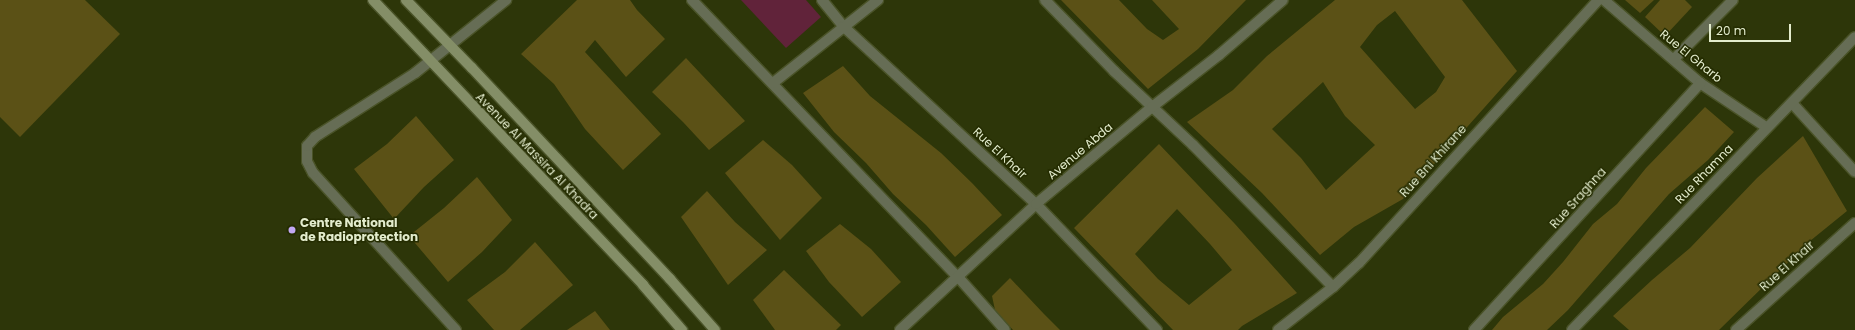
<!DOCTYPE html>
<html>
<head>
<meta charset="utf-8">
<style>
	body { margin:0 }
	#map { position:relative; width:1855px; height:330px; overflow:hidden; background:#2d3609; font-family:Poppins,sans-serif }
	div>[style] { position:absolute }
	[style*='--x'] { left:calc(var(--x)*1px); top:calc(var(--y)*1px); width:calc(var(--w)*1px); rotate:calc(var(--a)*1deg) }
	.green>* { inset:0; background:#61233a }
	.building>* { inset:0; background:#5b5116 }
	.roads { filter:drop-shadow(1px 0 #4a5328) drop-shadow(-1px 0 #4a5328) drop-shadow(0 1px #4a5328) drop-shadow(0 -1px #4a5328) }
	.street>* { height:10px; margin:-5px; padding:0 5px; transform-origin:5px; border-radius:5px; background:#666d55 }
	.secondary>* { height:10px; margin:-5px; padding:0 5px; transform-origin:5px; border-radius:5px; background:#848e67 }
	.dots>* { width:11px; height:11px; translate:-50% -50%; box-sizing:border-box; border:2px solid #242c00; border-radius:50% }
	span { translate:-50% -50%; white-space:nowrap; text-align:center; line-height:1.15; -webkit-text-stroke:3px #242c00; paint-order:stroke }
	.street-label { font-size:12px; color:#e3eccd }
	.poi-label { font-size:12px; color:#e3eccd; font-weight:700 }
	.left { translate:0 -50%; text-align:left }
	.scale { position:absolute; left:1709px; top:24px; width:82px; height:18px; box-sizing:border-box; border:2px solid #e3eccd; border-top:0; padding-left:5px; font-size:12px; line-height:14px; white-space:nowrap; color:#e3eccd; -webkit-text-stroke:3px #242c00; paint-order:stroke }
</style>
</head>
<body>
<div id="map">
	<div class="green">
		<i style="clip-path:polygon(741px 0,806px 0,821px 17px,786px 48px)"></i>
	</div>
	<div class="building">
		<i style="clip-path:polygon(0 0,85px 0,120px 34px,20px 137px,0 117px)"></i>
		<i style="clip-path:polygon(577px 0,630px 0,637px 10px,665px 39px,626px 77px,595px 40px,585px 52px,661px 134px,623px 170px,585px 129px,554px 84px,521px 54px)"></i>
		<i style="clip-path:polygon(1061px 0,1119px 0,1147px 29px,1163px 40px,1179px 29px,1152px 0,1246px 0,1198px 49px,1148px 89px)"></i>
		<i style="clip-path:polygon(evenodd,1335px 0,1462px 0,1517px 71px,1403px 199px,1354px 227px,1320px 255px,1262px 193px,1187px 122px,1233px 90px,1267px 56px,1335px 0,1395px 11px,1445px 77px,1436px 92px,1415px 109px,1360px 47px,1377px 25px,1395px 11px,1335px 0,1323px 82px,1345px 116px,1375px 145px,1326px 190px,1301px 158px,1272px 129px,1323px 82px)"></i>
		<i style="clip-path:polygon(1625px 0,1654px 0,1640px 13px)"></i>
		<i style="clip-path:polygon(1660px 0,1685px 0,1692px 7px,1665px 36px,1645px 17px)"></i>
		<i style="clip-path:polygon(686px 58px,745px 121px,709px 150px,683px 122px,652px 92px)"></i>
		<i style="clip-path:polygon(843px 66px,870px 96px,941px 153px,972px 183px,1002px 215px,955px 257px,926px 225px,893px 194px,866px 163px,834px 132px,803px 93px)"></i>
		<i style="clip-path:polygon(1705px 107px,1734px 132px,1708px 160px,1669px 194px,1568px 310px,1547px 330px,1492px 330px,1503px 317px,1543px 284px,1563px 262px,1593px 224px,1617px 204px,1646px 168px)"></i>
		<i style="clip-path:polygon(416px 116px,454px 160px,424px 187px,394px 219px,354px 169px,387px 144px)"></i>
		<i style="clip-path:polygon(1803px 136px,1847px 211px,1810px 241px,1719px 330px,1629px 330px,1613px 316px,1652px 280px,1690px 248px,1757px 178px)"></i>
		<i style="clip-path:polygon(763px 140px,792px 165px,822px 198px,780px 240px,725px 173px)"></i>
		<i style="clip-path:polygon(evenodd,1159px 144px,1235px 224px,1297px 293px,1242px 326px,1238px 330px,1173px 330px,1074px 228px,1159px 144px,1177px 209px,1210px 244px,1232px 270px,1189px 305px,1158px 279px,1135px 254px,1177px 209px)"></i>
		<i style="clip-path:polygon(477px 177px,512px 220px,482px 252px,448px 282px,409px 236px,444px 208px)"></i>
		<i style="clip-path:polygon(707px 191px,735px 222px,767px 250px,728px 285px,681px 217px)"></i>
		<i style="clip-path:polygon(840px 224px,871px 249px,901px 282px,862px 317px,829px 282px,806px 251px)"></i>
		<i style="clip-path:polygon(535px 242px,573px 285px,520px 330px,494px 330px,467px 300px,505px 272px)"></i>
		<i style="clip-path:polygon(784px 270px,841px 325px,836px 330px,775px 330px,753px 300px)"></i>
		<i style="clip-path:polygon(1010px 278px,1044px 314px,1060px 330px,1013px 330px,995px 310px,992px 296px)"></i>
		<i style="clip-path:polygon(595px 311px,610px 330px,567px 330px)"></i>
	</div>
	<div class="roads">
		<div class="street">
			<i style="--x:692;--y:0;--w:385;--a:46.2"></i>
			<i style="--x:959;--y:278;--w:69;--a:48.5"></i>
			<i style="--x:822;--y:0;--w:33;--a:51"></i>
			<i style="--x:843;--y:26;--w:263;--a:42.7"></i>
			<i style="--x:1036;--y:204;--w:175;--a:46.2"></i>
			<i style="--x:1045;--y:0;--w:99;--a:45.8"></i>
			<i style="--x:1114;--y:71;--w:108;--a:43.1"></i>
			<i style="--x:1193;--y:145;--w:199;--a:45.4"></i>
			<i style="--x:1604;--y:0;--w:127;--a:40.8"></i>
			<i style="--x:1700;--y:83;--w:79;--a:33.7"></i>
			<i style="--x:1674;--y:59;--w:83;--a:-45"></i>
			<i style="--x:773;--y:83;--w:134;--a:-38.3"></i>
			<i style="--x:1792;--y:103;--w:93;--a:47.6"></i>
			<i style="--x:456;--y:330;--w:212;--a:-132.3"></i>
			<i style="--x:313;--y:173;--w:13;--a:-117"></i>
			<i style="--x:307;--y:161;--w:15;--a:-90"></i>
			<i style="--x:307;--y:146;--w:12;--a:-48"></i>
			<i style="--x:315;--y:137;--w:119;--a:-32.6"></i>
			<i style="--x:415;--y:73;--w:117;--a:-38.7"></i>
			<i style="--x:900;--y:330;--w:185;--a:-42.8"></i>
			<i style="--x:1036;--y:204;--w:151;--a:-39.9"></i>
			<i style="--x:1152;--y:107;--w:85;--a:-37.8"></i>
			<i style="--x:1219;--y:55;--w:84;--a:-40.7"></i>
			<i style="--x:1278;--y:330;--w:70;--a:-38"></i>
			<i style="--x:1333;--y:287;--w:35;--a:-43"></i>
			<i style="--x:1359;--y:263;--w:355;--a:-47.7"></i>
			<i style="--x:1474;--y:330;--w:335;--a:-47.5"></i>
			<i style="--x:1572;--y:330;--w:407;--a:-46"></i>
			<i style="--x:1736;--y:330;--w:160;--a:-42"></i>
		</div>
		<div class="secondary">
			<i style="--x:373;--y:0;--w:393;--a:46.5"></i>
			<i style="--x:643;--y:285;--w:60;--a:49.1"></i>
			<i style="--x:406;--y:0;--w:95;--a:45.9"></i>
			<i style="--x:472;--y:68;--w:289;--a:46.8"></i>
			<i style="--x:670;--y:279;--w:68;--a:48.6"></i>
		</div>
	</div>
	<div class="dots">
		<i style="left:292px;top:230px;background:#c2a8f3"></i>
	</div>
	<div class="street-label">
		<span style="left:1691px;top:56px;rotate:39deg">Rue El Gharb</span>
		<span style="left:1080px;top:151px;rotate:-40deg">Avenue Abda</span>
		<span style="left:1000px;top:153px;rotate:43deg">Rue El Khair</span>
		<span style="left:537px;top:156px;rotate:46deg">Avenue Al Massira Al Khadra</span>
		<span style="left:1433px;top:161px;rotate:-48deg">Rue Bni Khirane</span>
		<span style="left:1704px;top:174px;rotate:-46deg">Rue Rhamna</span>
		<span style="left:1578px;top:198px;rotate:-48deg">Rue Sraghna</span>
		<span style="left:1787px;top:266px;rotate:-42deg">Rue El Khair</span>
	</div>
	<div class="poi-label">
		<span class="left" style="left:300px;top:230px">Centre National<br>de Radioprotection</span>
	</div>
	<div class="scale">20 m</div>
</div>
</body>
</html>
